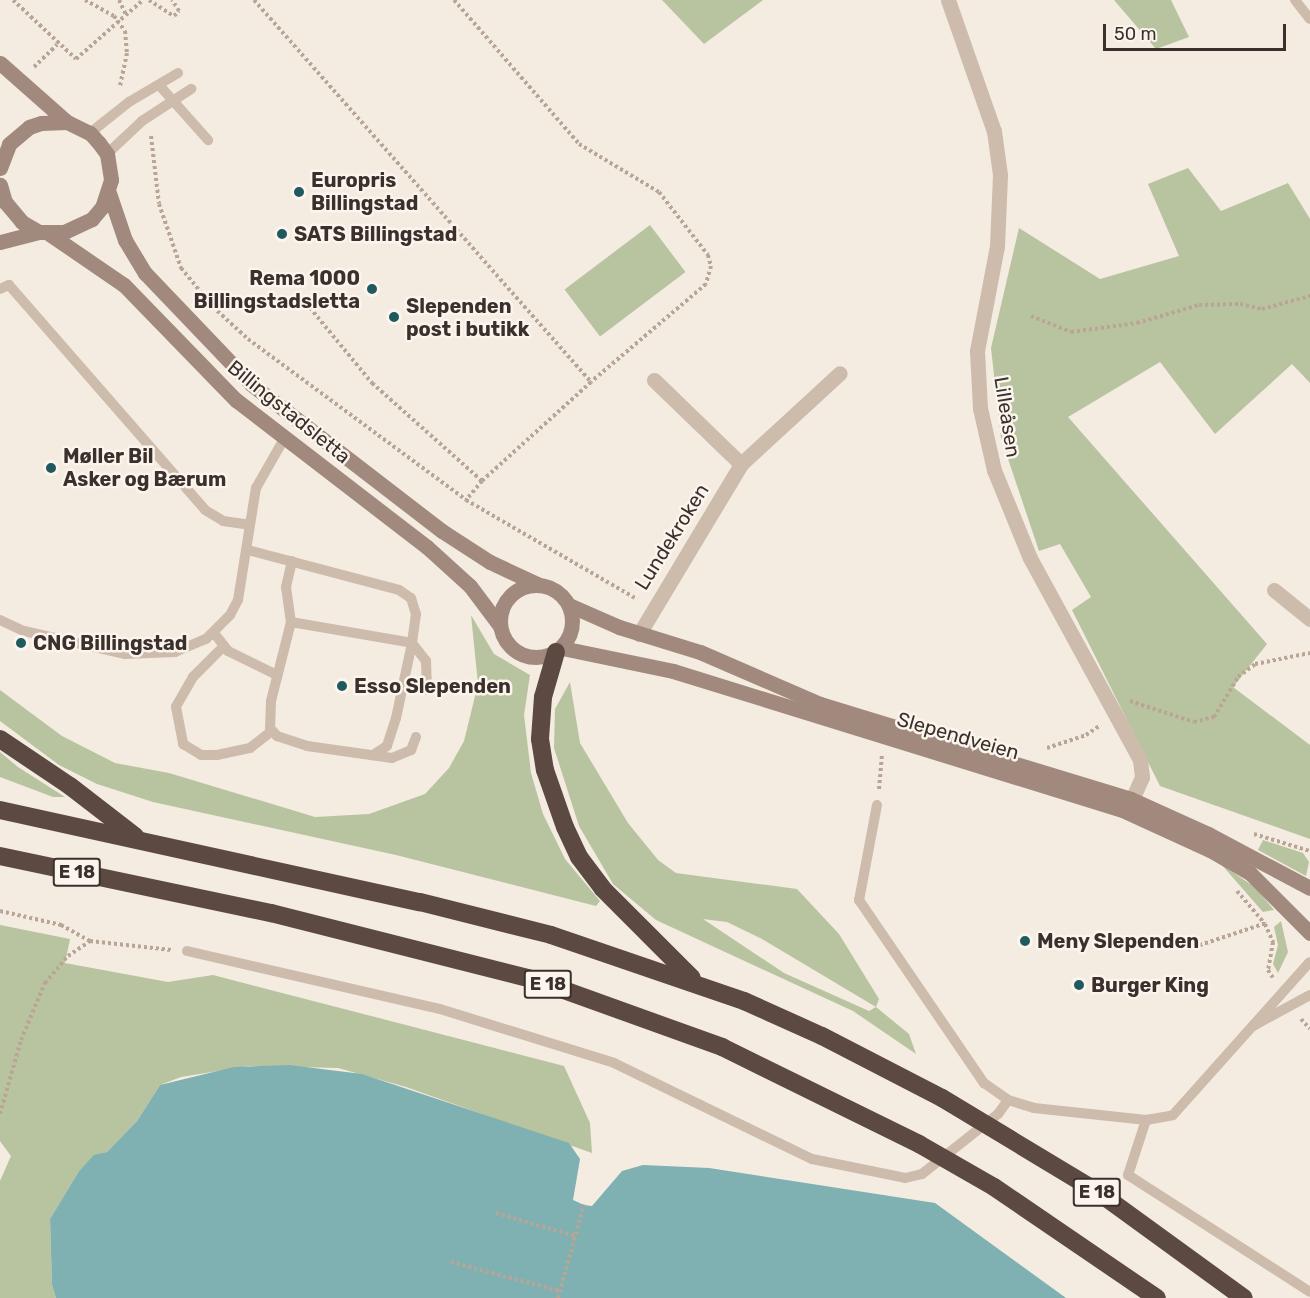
<!DOCTYPE html>
<html>
<head>
<meta charset="utf-8">
<style>
	body { margin:0 }
	#map { position:relative; width:1310px; height:1298px; overflow:hidden; background:#f4ebe1; font-family:Rubik,sans-serif }
	div>[style] { position:absolute }
	[style*='--x'] { left:calc(var(--x)*1px); top:calc(var(--y)*1px); width:calc(var(--w)*1px); rotate:calc(var(--a)*1deg) }
	.green>* { inset:0; background:#b8c4a0; transform-origin:0 0 }
	.water>* { inset:0; background:#7fb0b2 }
	.path>* { height:4px; margin-top:-2px; transform-origin:0; background:repeating-linear-gradient(90deg,#b9a596 0 3px,transparent 0 6px) }
	.lane>* { height:10px; margin:-5px; padding:0 5px; transform-origin:5px; border-radius:5px; background:#cdbbac }
	.street>* { height:15px; margin:-7.5px; padding:0 7.5px; transform-origin:7.5px; border-radius:7.5px; background:#cdbbac }
	.secondary>* { height:15px; margin:-7.5px; padding:0 7.5px; transform-origin:7.5px; border-radius:7.5px; background:#a18a7d }
	.secondary>.ring { margin:-7.5px; padding:0; box-sizing:content-box; background:none; border:15px solid #a18a7d; border-radius:50% }
	.highway>* { height:18px; margin:-9px; padding:0 9px; transform-origin:9px; border-radius:9px; background:#5c4a42 }
	.highway-bridge>* { height:18px; margin:-9px; padding:0 9px; transform-origin:9px; border-radius:9px; background:#5c4a42 }
	.dots>* { width:16px; height:16px; translate:-50% -50%; box-sizing:border-box; border:3px solid #fbf5ee; border-radius:50% }
	span { translate:-50% -50%; white-space:nowrap; text-align:center; line-height:1.15; -webkit-text-stroke:5px #fbf5ee; paint-order:stroke }
	.shield-label span { padding:2px 4px; background:#fbf5ee; border:2px solid; border-radius:4px; -webkit-text-stroke-width:0 }
	.shield-label { font-size:18px; color:#3b302b; font-weight:700 }
	.poi-label { font-size:20px; color:#3b302b; font-weight:700 }
	.left { translate:0 -50%; text-align:left }
	.right { translate:-100% -50%; text-align:right }
	.street-label { font-size:20px; color:#3b302b }
	.scale { position:absolute; left:1103px; top:24px; width:183px; height:27px; box-sizing:border-box; border:3px solid #3b302b; border-top:0; padding-left:8px; font-size:18px; line-height:21px; white-space:nowrap; color:#3b302b; -webkit-text-stroke:4px #fbf5ee; paint-order:stroke }
</style>
</head>
<body>
<div id="map">
	<div class="green">
		<i style="clip-path:polygon(662px 0,763px 0,704px 44px)"></i>
		<i style="clip-path:polygon(1114px 0,1171px 0,1189px 37px,1156px 49px)"></i>
		<i style="clip-path:polygon(1188px 168px,1221px 211px,1288px 183px,1310px 219px,1310px 383px,1292px 364px,1215px 434px,1160px 362px,1068px 417px,1267px 644px,1233px 687px,1310px 745px,1310px 839px,1160px 786px,1072px 610px,1091px 597px,1060px 544px,1039px 551px,1001px 438px,991px 348px,1019px 228px,1100px 279px,1179px 256px,1148px 184px)"></i>
		<i style="left:650px;top:225px;width:59px;height:107px;rotate:53deg"></i>
		<i style="clip-path:polygon(471px 615px,494px 654px,530px 675px,524px 715px,531px 773px,543px 814px,565px 859px,600px 901px,596px 906px,396px 855px,153px 802px,97px 784px,59px 765px,0 721px,0 690px,62px 736px,115px 763px,169px 773px,315px 817px,369px 814px,425px 794px,449px 768px,464px 741px,478px 684px)"></i>
		<i style="clip-path:polygon(evenodd,570px 682px,580px 743px,628px 823px,658px 860px,676px 873px,797px 889px,839px 934px,879px 999px,876px 1007px,909px 1034px,916px 1054px,853px 1011px,656px 920px,613px 884px,579px 826px,554px 748px,555px 709px,570px 682px,703px 919px,727px 922px,762px 939px,876px 1007px,869px 1011px,784px 973px,703px 919px)"></i>
		<i style="clip-path:polygon(0 752px,18px 767px,65px 797px,53px 797px,0 777px)"></i>
		<i style="clip-path:polygon(1263px 840px,1303px 853px,1309px 862px,1306px 876px,1258px 850px)"></i>
		<i style="clip-path:polygon(1221px 864px,1256px 888px,1274px 910px,1263px 912px)"></i>
		<i style="clip-path:polygon(1281px 921px,1288px 952px,1278px 973px,1273px 964px,1278px 945px,1274px 927px)"></i>
		<i style="clip-path:polygon(0 925px,70px 939px,65px 963px,168px 982px,213px 975px,564px 1066px,590px 1123px,592px 1153px,406px 1087px,338px 1068px,249px 1066px,181px 1077px,160px 1085px,137px 1121px,107px 1152px,94px 1156px,79px 1171px,50px 1219px,52px 1285px,56px 1298px,0 1298px,0 1181px,11px 1156px,0 1141px)"></i>
	</div>
	<div class="water">
		<i style="clip-path:polygon(289px 1065px,362px 1074px,569px 1143px,580px 1159px,573px 1200px,584px 1205px,592px 1206px,622px 1171px,643px 1165px,709px 1168px,935px 1203px,1066px 1298px,56px 1298px,52px 1285px,50px 1219px,79px 1171px,94px 1155px,107px 1152px,137px 1121px,160px 1085px,234px 1067px)"></i>
	</div>
	<div class="path">
		<i style="--x:13;--y:0;--w:86;--a:43.1"></i>
		<i style="--x:76;--y:59;--w:89;--a:-41.4"></i>
		<i style="--x:85;--y:0;--w:33;--a:29"></i>
		<i style="--x:114;--y:16;--w:19;--a:54"></i>
		<i style="--x:125;--y:31;--w:22;--a:85"></i>
		<i style="--x:127;--y:53;--w:35;--a:102"></i>
		<i style="--x:119;--y:0;--w:17;--a:65"></i>
		<i style="--x:149;--y:0;--w:30;--a:33"></i>
		<i style="--x:174;--y:16;--w:7;--a:-45"></i>
		<i style="--x:179;--y:11;--w:13;--a:-122"></i>
		<i style="--x:254;--y:0;--w:509;--a:48.58"></i>
		<i style="--x:591;--y:382;--w:147;--a:137.8"></i>
		<i style="--x:482;--y:481;--w:25;--a:130"></i>
		<i style="--x:454;--y:0;--w:191;--a:49"></i>
		<i style="--x:579;--y:144;--w:93;--a:31"></i>
		<i style="--x:659;--y:192;--w:80;--a:52.1"></i>
		<i style="--x:708;--y:255;--w:11;--a:75"></i>
		<i style="--x:711;--y:266;--w:19;--a:106"></i>
		<i style="--x:706;--y:284;--w:151;--a:139.6"></i>
		<i style="--x:34;--y:67;--w:32;--a:-44"></i>
		<i style="--x:151;--y:136;--w:68;--a:83.3"></i>
		<i style="--x:159;--y:204;--w:68;--a:71"></i>
		<i style="--x:181;--y:268;--w:50;--a:50.6"></i>
		<i style="--x:213;--y:307;--w:47;--a:42.4"></i>
		<i style="--x:248;--y:339;--w:271;--a:36.4"></i>
		<i style="--x:466;--y:500;--w:198;--a:30.1"></i>
		<i style="--x:306;--y:303;--w:104;--a:50.5"></i>
		<i style="--x:372;--y:383;--w:147;--a:41.7"></i>
		<i style="--x:1031;--y:316;--w:43;--a:21.8"></i>
		<i style="--x:1071;--y:332;--w:67;--a:-7.8"></i>
		<i style="--x:1137;--y:323;--w:65;--a:-16.2"></i>
		<i style="--x:1199;--y:305;--w:41;--a:-1.4"></i>
		<i style="--x:1240;--y:304;--w:23;--a:13"></i>
		<i style="--x:1262;--y:309;--w:50;--a:-15.2"></i>
		<i style="--x:1130;--y:701;--w:67;--a:18.2"></i>
		<i style="--x:1194;--y:722;--w:21;--a:-14"></i>
		<i style="--x:1214;--y:717;--w:47;--a:-59"></i>
		<i style="--x:1238;--y:677;--w:21;--a:-37"></i>
		<i style="--x:1255;--y:664;--w:56;--a:-11.3"></i>
		<i style="--x:1047;--y:748;--w:41;--a:-18.4"></i>
		<i style="--x:1086;--y:735;--w:18;--a:-34"></i>
		<i style="--x:879;--y:789;--w:34;--a:-85"></i>
		<i style="--x:1254;--y:834;--w:59;--a:16.9"></i>
		<i style="--x:1237;--y:891;--w:43;--a:49.7"></i>
		<i style="--x:1265;--y:924;--w:20;--a:66"></i>
		<i style="--x:1273;--y:942;--w:28;--a:100"></i>
		<i style="--x:1268;--y:970;--w:9;--a:58"></i>
		<i style="--x:0;--y:911;--w:63;--a:12.9"></i>
		<i style="--x:61;--y:925;--w:33;--a:29"></i>
		<i style="--x:1188;--y:949;--w:82;--a:-18.4"></i>
		<i style="--x:1301;--y:1019;--w:13;--a:48"></i>
		<i style="--x:0;--y:1114;--w:77;--a:-74.2"></i>
		<i style="--x:21;--y:1040;--w:62;--a:-67.2"></i>
		<i style="--x:45;--y:983;--w:35;--a:-50"></i>
		<i style="--x:68;--y:956;--w:27;--a:-34"></i>
		<i style="--x:90;--y:941;--w:82;--a:6.3"></i>
		<i style="--x:496;--y:1213;--w:82;--a:16.2"></i>
		<i style="--x:451;--y:1262;--w:113;--a:14.9"></i>
		<i style="--x:558;--y:1298;--w:97;--a:-74.4"></i>
	</div>
	<div class="lane">
		<i style="--x:1295;--y:0;--w:24;--a:52"></i>
		<i style="--x:159;--y:85;--w:74;--a:48.3"></i>
		<i style="--x:90;--y:133;--w:50;--a:-38.5"></i>
		<i style="--x:129;--y:102;--w:57;--a:-30.6"></i>
		<i style="--x:107;--y:154;--w:48;--a:-43.3"></i>
		<i style="--x:142;--y:121;--w:59;--a:-33.1"></i>
		<i style="--x:0;--y:289;--w:10;--a:-24"></i>
		<i style="--x:9;--y:285;--w:298;--a:48.9"></i>
		<i style="--x:205;--y:510;--w:21;--a:31"></i>
		<i style="--x:223;--y:521;--w:27;--a:8"></i>
		<i style="--x:248;--y:550;--w:156;--a:14.8"></i>
		<i style="--x:399;--y:590;--w:14;--a:34"></i>
		<i style="--x:411;--y:598;--w:17;--a:73"></i>
		<i style="--x:416;--y:614;--w:29;--a:98"></i>
		<i style="--x:412;--y:643;--w:77;--a:102"></i>
		<i style="--x:396;--y:718;--w:29;--a:108"></i>
		<i style="--x:387;--y:746;--w:17;--a:147"></i>
		<i style="--x:292;--y:561;--w:27;--a:103"></i>
		<i style="--x:286;--y:587;--w:35;--a:82"></i>
		<i style="--x:291;--y:622;--w:81;--a:104.2"></i>
		<i style="--x:271;--y:701;--w:27;--a:92"></i>
		<i style="--x:270;--y:728;--w:11;--a:49"></i>
		<i style="--x:277;--y:736;--w:32;--a:18"></i>
		<i style="--x:307;--y:746;--w:86;--a:8"></i>
		<i style="--x:392;--y:758;--w:21;--a:-23"></i>
		<i style="--x:411;--y:750;--w:14;--a:-69"></i>
		<i style="--x:0;--y:620;--w:26;--a:25"></i>
		<i style="--x:24;--y:631;--w:104;--a:12.8"></i>
		<i style="--x:125;--y:654;--w:50;--a:-2.3"></i>
		<i style="--x:175;--y:652;--w:34;--a:-23"></i>
		<i style="--x:206;--y:639;--w:34;--a:-45"></i>
		<i style="--x:230;--y:615;--w:17;--a:-62"></i>
		<i style="--x:238;--y:600;--w:113;--a:-80.9"></i>
		<i style="--x:256;--y:488;--w:56;--a:-60.3"></i>
		<i style="--x:291;--y:622;--w:123;--a:9.8"></i>
		<i style="--x:412;--y:643;--w:23;--a:52"></i>
		<i style="--x:426;--y:661;--w:29;--a:88"></i>
		<i style="--x:214;--y:633;--w:23;--a:52"></i>
		<i style="--x:228;--y:651;--w:55;--a:26.1"></i>
		<i style="--x:224;--y:646;--w:44;--a:135"></i>
		<i style="--x:193;--y:677;--w:34;--a:120"></i>
		<i style="--x:176;--y:707;--w:38;--a:79"></i>
		<i style="--x:183;--y:744;--w:21;--a:31"></i>
		<i style="--x:201;--y:755;--w:16;--a:0"></i>
		<i style="--x:217;--y:755;--w:34;--a:-12"></i>
		<i style="--x:250;--y:748;--w:28;--a:-38"></i>
		<i style="--x:877;--y:805;--w:97;--a:100.7"></i>
		<i style="--x:859;--y:900;--w:222;--a:55.7"></i>
		<i style="--x:984;--y:1083;--w:29;--a:35"></i>
		<i style="--x:1008;--y:1100;--w:27;--a:17"></i>
		<i style="--x:1034;--y:1108;--w:113;--a:6.1"></i>
		<i style="--x:1146;--y:1120;--w:27;--a:-10"></i>
		<i style="--x:1173;--y:1115;--w:205;--a:-48.2"></i>
		<i style="--x:187;--y:951;--w:260;--a:12.9"></i>
		<i style="--x:440;--y:1009;--w:182;--a:17.2"></i>
		<i style="--x:614;--y:1063;--w:220;--a:25.9"></i>
		<i style="--x:812;--y:1159;--w:95;--a:11.5"></i>
		<i style="--x:905;--y:1178;--w:17;--a:-13"></i>
		<i style="--x:922;--y:1174;--w:97;--a:-38.3"></i>
		<i style="--x:998;--y:1114;--w:17;--a:-54"></i>
		<i style="--x:1253;--y:1026;--w:65;--a:-28.5"></i>
		<i style="--x:1146;--y:1120;--w:58;--a:108.1"></i>
		<i style="--x:1128;--y:1175;--w:216;--a:32.7"></i>
	</div>
	<div class="street">
		<i style="--x:948;--y:0;--w:139;--a:70.7"></i>
		<i style="--x:994;--y:131;--w:44;--a:82.2"></i>
		<i style="--x:1000;--y:175;--w:71;--a:92.4"></i>
		<i style="--x:997;--y:246;--w:107;--a:100.8"></i>
		<i style="--x:977;--y:351;--w:57;--a:87"></i>
		<i style="--x:980;--y:408;--w:64;--a:77.3"></i>
		<i style="--x:994;--y:470;--w:95;--a:67.8"></i>
		<i style="--x:1030;--y:558;--w:230;--a:61.4"></i>
		<i style="--x:1140;--y:760;--w:17;--a:83"></i>
		<i style="--x:1142;--y:777;--w:35;--a:114"></i>
		<i style="--x:654;--y:380;--w:121;--a:44"></i>
		<i style="--x:1274;--y:590;--w:46;--a:38.9"></i>
		<i style="--x:639;--y:634;--w:198;--a:-59"></i>
		<i style="--x:741;--y:464;--w:134;--a:-42.6"></i>
	</div>
	<div class="secondary">
		<i style="--x:0;--y:63;--w:89;--a:41.4"></i>
		<i style="--x:0;--y:168;--w:26;--a:-69"></i>
		<i style="--x:9;--y:144;--w:26;--a:-40"></i>
		<i style="--x:29;--y:127;--w:13;--a:-18"></i>
		<i style="--x:41;--y:123;--w:26;--a:-2"></i>
		<i style="--x:67;--y:122;--w:25;--a:26"></i>
		<i style="--x:90;--y:133;--w:13;--a:48"></i>
		<i style="--x:99;--y:143;--w:14;--a:54"></i>
		<i style="--x:107;--y:154;--w:26;--a:81"></i>
		<i style="--x:111;--y:180;--w:28;--a:108"></i>
		<i style="--x:102;--y:207;--w:16;--a:130"></i>
		<i style="--x:92;--y:219;--w:31;--a:155"></i>
		<i style="--x:64;--y:232;--w:25;--a:180"></i>
		<i style="--x:39;--y:232;--w:20;--a:-150"></i>
		<i style="--x:22;--y:222;--w:26;--a:-130"></i>
		<i style="--x:5;--y:202;--w:18;--a:-106"></i>
		<i style="--x:109;--y:193;--w:50;--a:71.2"></i>
		<i style="--x:125;--y:240;--w:39;--a:59"></i>
		<i style="--x:145;--y:273;--w:153;--a:46.3"></i>
		<i style="--x:251;--y:384;--w:241;--a:37.6"></i>
		<i style="--x:442;--y:531;--w:57;--a:32.9"></i>
		<i style="--x:490;--y:562;--w:54;--a:25.1"></i>
		<i style="--x:48;--y:233;--w:92;--a:34.4"></i>
		<i style="--x:124;--y:285;--w:161;--a:45.8"></i>
		<i style="--x:236;--y:400;--w:241;--a:37.6"></i>
		<i style="--x:427;--y:547;--w:58;--a:42.2"></i>
		<i style="--x:470;--y:586;--w:50;--a:53.1"></i>
		<i style="--x:0;--y:242;--w:40;--a:-14.4"></i>
		<i class="ring" style="left:500px;top:585px;width:57px;height:57px"></i>
		<i style="--x:569;--y:605;--w:55;--a:23.7"></i>
		<i style="--x:619;--y:627;--w:85;--a:17.2"></i>
		<i style="--x:700;--y:652;--w:131;--a:23.4"></i>
		<i style="--x:820;--y:704;--w:325;--a:17"></i>
		<i style="--x:1131;--y:799;--w:85;--a:24.4"></i>
		<i style="--x:1208;--y:834;--w:115;--a:27.9"></i>
		<i style="--x:562;--y:648;--w:113;--a:11.7"></i>
		<i style="--x:673;--y:671;--w:468;--a:17.2"></i>
		<i style="--x:1120;--y:809;--w:99;--a:24.5"></i>
		<i style="--x:1210;--y:850;--w:46;--a:29.9"></i>
		<i style="--x:1250;--y:873;--w:85;--a:45"></i>
	</div>
	<div class="highway">
		<i style="--x:556;--y:652;--w:47;--a:106.1"></i>
		<i style="--x:543;--y:697;--w:42;--a:94.1"></i>
		<i style="--x:540;--y:739;--w:31;--a:81"></i>
		<i style="--x:545;--y:770;--w:60;--a:70.7"></i>
		<i style="--x:565;--y:827;--w:33;--a:65"></i>
		<i style="--x:579;--y:857;--w:39;--a:53"></i>
		<i style="--x:602;--y:888;--w:127;--a:45"></i>
		<i style="--x:0;--y:739;--w:84;--a:33.9"></i>
		<i style="--x:70;--y:786;--w:82;--a:37.6"></i>
		<i style="--x:0;--y:810;--w:430;--a:12.4"></i>
		<i style="--x:420;--y:902;--w:135;--a:14.1"></i>
		<i style="--x:551;--y:935;--w:204;--a:18.9"></i>
		<i style="--x:744;--y:1001;--w:85;--a:24.2"></i>
		<i style="--x:822;--y:1036;--w:135;--a:27.3"></i>
		<i style="--x:0;--y:856;--w:277;--a:11.9"></i>
		<i style="--x:271;--y:913;--w:273;--a:14.2"></i>
		<i style="--x:536;--y:980;--w:198;--a:19.8"></i>
		<i style="--x:722;--y:1047;--w:220;--a:26.2"></i>
	</div>
	<div class="highway-bridge">
		<i style="--x:942;--y:1098;--w:182;--a:31.1"></i>
		<i style="--x:1098;--y:1192;--w:180;--a:36"></i>
		<i style="--x:919;--y:1144;--w:86;--a:29.8"></i>
		<i style="--x:994;--y:1187;--w:197;--a:34.3"></i>
	</div>
	<div class="dots">
		<i style="left:299px;top:192px;background:#1f5a5e"></i>
		<i style="left:282px;top:234px;background:#1f5a5e"></i>
		<i style="left:372px;top:289px;background:#1f5a5e"></i>
		<i style="left:394px;top:317px;background:#1f5a5e"></i>
		<i style="left:51px;top:468px;background:#1f5a5e"></i>
		<i style="left:21px;top:643px;background:#1f5a5e"></i>
		<i style="left:342px;top:686px;background:#1f5a5e"></i>
		<i style="left:1025px;top:941px;background:#1f5a5e"></i>
		<i style="left:1079px;top:985px;background:#1f5a5e"></i>
	</div>
	<div class="shield-label">
		<span style="left:77px;top:872px">E 18</span>
		<span style="left:548px;top:984px">E 18</span>
		<span style="left:1097px;top:1192px">E 18</span>
	</div>
	<div class="poi-label">
		<span class="left" style="left:311px;top:192px">Europris<br>Billingstad</span>
		<span class="left" style="left:294px;top:234px">SATS Billingstad</span>
		<span class="right" style="left:360px;top:290px">Rema 1000<br>Billingstadsletta</span>
		<span class="left" style="left:406px;top:318px">Slependen<br>post i butikk</span>
		<span class="left" style="left:63px;top:468px">Møller Bil<br>Asker og Bærum</span>
		<span class="left" style="left:33px;top:643px">CNG Billingstad</span>
		<span class="left" style="left:354px;top:686px">Esso Slependen</span>
		<span class="left" style="left:1037px;top:941px">Meny Slependen</span>
		<span class="left" style="left:1091px;top:985px">Burger King</span>
	</div>
	<div class="street-label">
		<span style="left:289px;top:412px;rotate:39deg">Billingstadsletta</span>
		<span style="left:1007px;top:417px;rotate:81deg">Lilleåsen</span>
		<span style="left:672px;top:537px;rotate:-58deg">Lundekroken</span>
		<span style="left:958px;top:736px;rotate:16deg">Slependveien</span>
	</div>
	<div class="scale">50 m</div>
</div>
</body>
</html>
